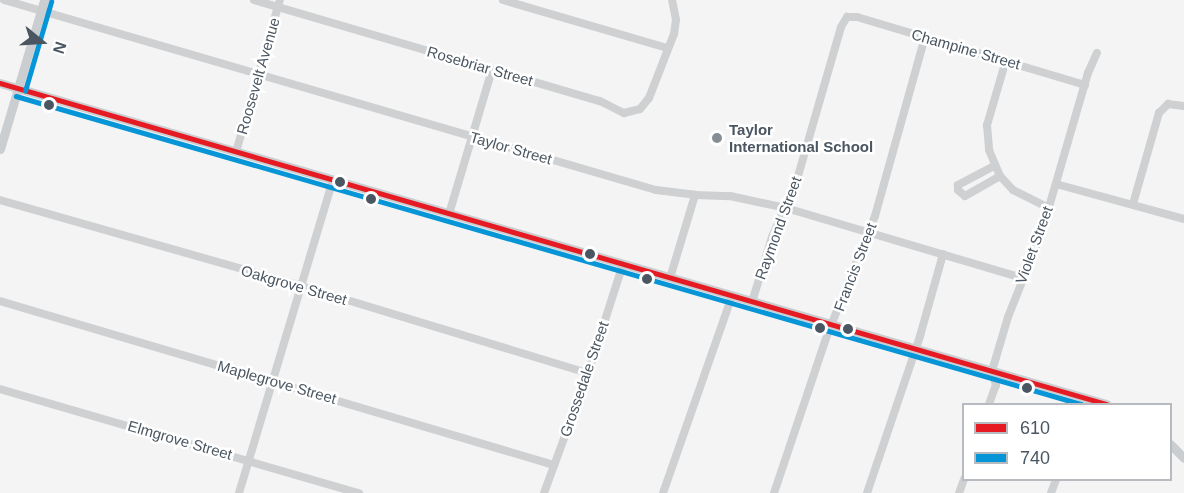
<!DOCTYPE html>
<html>
<head>
<meta charset="utf-8">
<style>
	body { margin:0 }
	#map { position:relative; width:1184px; height:493px; overflow:hidden; background:#f4f4f4; font-family:Helvetica,sans-serif }
	div>[style] { position:absolute }
	[style*='--x'] { left:calc(var(--x)*1px); top:calc(var(--y)*1px); width:calc(var(--w)*1px); rotate:calc(var(--a)*1deg) }
	.minor>* { height:8px; margin:-4px; padding:0 4px; transform-origin:4px; border-radius:4px; background:#ced0d2 }
	.major>* { height:9px; margin:-4.5px; padding:0 4.5px; transform-origin:4.5px; border-radius:4.5px; background:#caced1 }
	.bus-1>* { height:4.5px; margin:-2.25px; padding:0 2.25px; transform-origin:2.25px; border-radius:2.25px; background:#e51a23 }
	.bus-2>* { height:4.5px; margin:-2.25px; padding:0 2.25px; transform-origin:2.25px; border-radius:2.25px; background:#0696d7 }
	.dots>* { width:16px; height:16px; translate:-50% -50%; box-sizing:border-box; border:3px solid #fff; border-radius:50% }
	span { translate:-50% -50%; white-space:nowrap; text-align:center; line-height:1.15; -webkit-text-stroke:5px #fff; paint-order:stroke }
	.street-label { font-size:15px; color:#4a5661 }
	.poi-label { font-size:15px; color:#4a5661; font-weight:700 }
	.left { translate:0 -50%; text-align:left }
	.legend { position:absolute; left:962px; top:403px; width:210px; height:78px; box-sizing:border-box; background:#fff; border:2px solid #b7bbc0; margin:0; padding:8px 10px; list-style:none; font-size:18px; color:#4a5661 }
	.legend li { display:flex; align-items:center; gap:12px; height:30px }
	.legend b { width:30px; border:2px solid #b7bbc0 }
	.north { position:absolute; left:12px; top:12px; width:60px; height:60px; -webkit-text-stroke:4px #fff; paint-order:stroke; rotate:108deg; font-size:16px; font-weight:700; line-height:24px; text-align:center; color:#4a5661 }
	.north::after { content:''; display:block; margin:auto; width:21px; height:27px; background:#4a5661; clip-path:polygon(50% 0,100% 100%,50% 72%,0 100%) }
</style>
</head>
<body>
<div id="map">
	<div class="minor">
		<i style="--x:4;--y:0;--w:679;--a:16.25"></i>
		<i style="--x:656;--y:190;--w:39;--a:7"></i>
		<i style="--x:695;--y:195;--w:35;--a:2"></i>
		<i style="--x:730;--y:196;--w:57;--a:12.1"></i>
		<i style="--x:786;--y:208;--w:246;--a:16.5"></i>
		<i style="--x:254;--y:0;--w:360;--a:16.3"></i>
		<i style="--x:600;--y:101;--w:27;--a:27"></i>
		<i style="--x:624;--y:113;--w:16;--a:-14"></i>
		<i style="--x:640;--y:109;--w:14;--a:-51"></i>
		<i style="--x:649;--y:98;--w:69;--a:-68.7"></i>
		<i style="--x:674;--y:34;--w:14;--a:-82"></i>
		<i style="--x:676;--y:20;--w:20;--a:-101"></i>
		<i style="--x:503;--y:0;--w:171;--a:16.3"></i>
		<i style="--x:1006;--y:60;--w:68;--a:106.3"></i>
		<i style="--x:987;--y:125;--w:25;--a:85"></i>
		<i style="--x:989;--y:150;--w:28;--a:67"></i>
		<i style="--x:1000;--y:176;--w:19;--a:47"></i>
		<i style="--x:1013;--y:190;--w:40;--a:26.6"></i>
		<i style="--x:236;--y:152;--w:158;--a:-73.9"></i>
		<i style="--x:994;--y:166;--w:41;--a:152.2"></i>
		<i style="--x:958;--y:185;--w:5;--a:90"></i>
		<i style="--x:958;--y:190;--w:9;--a:41"></i>
		<i style="--x:965;--y:196;--w:40;--a:-29.7"></i>
		<i style="--x:1056;--y:184;--w:133;--a:15.3"></i>
		<i style="--x:0;--y:200;--w:313;--a:15.9"></i>
		<i style="--x:301;--y:286;--w:300;--a:16.9"></i>
		<i style="--x:1133;--y:204;--w:95;--a:-74.1"></i>
		<i style="--x:1159;--y:113;--w:13;--a:-45"></i>
		<i style="--x:1168;--y:104;--w:16;--a:7"></i>
		<i style="--x:449;--y:214;--w:150;--a:-73.4"></i>
		<i style="--x:670;--y:278;--w:87;--a:-73.2"></i>
		<i style="--x:0;--y:301;--w:578;--a:16.49"></i>
		<i style="--x:752;--y:302;--w:68;--a:-72.9"></i>
		<i style="--x:772;--y:237;--w:59;--a:-66"></i>
		<i style="--x:796;--y:183;--w:162;--a:-73.9"></i>
		<i style="--x:841;--y:27;--w:12;--a:-59"></i>
		<i style="--x:847;--y:17;--w:10;--a:0"></i>
		<i style="--x:857;--y:17;--w:238;--a:16.6"></i>
		<i style="--x:0;--y:389;--w:374;--a:16.2"></i>
		<i style="--x:989;--y:404;--w:20;--a:-70"></i>
		<i style="--x:996;--y:385;--w:15;--a:-106"></i>
		<i style="--x:992;--y:371;--w:56;--a:-73.5"></i>
		<i style="--x:1008;--y:317;--w:92;--a:-68.4"></i>
		<i style="--x:1042;--y:231;--w:165;--a:-73.8"></i>
		<i style="--x:1088;--y:73;--w:22;--a:-66"></i>
		<i style="--x:239;--y:493;--w:327;--a:-73.3"></i>
		<i style="--x:544;--y:493;--w:128;--a:-69.9"></i>
		<i style="--x:588;--y:373;--w:114;--a:-72.2"></i>
		<i style="--x:663;--y:493;--w:209;--a:-70.7"></i>
		<i style="--x:774;--y:493;--w:169;--a:-71.4"></i>
		<i style="--x:828;--y:333;--w:126;--a:-68.1"></i>
		<i style="--x:875;--y:216;--w:186;--a:-74.4"></i>
		<i style="--x:867;--y:493;--w:166;--a:-71.3"></i>
		<i style="--x:920;--y:336;--w:85;--a:-74.3"></i>
		<i style="--x:959;--y:493;--w:15;--a:-70"></i>
		<i style="--x:1051;--y:493;--w:14;--a:-69"></i>
	</div>
	<div class="major">
		<i style="--x:0;--y:83;--w:1152;--a:16.18"></i>
		<i style="--x:0;--y:149;--w:155;--a:-73.5"></i>
		<i style="--x:1170;--y:444;--w:20;--a:45"></i>
	</div>
	<div class="bus-1">
		<i style="--x:0;--y:83;--w:1152;--a:16.18"></i>
	</div>
	<div class="bus-2">
		<i style="--x:25;--y:91;--w:93;--a:-73.7"></i>
		<i style="--x:16;--y:96;--w:1109;--a:16.13"></i>
	</div>
	<div class="dots">
		<i style="left:49px;top:105px;background:#4a5661"></i>
		<i style="left:717px;top:138px;background:#868d94"></i>
		<i style="left:340px;top:182px;background:#4a5661"></i>
		<i style="left:371px;top:199px;background:#4a5661"></i>
		<i style="left:590px;top:254px;background:#4a5661"></i>
		<i style="left:647px;top:279px;background:#4a5661"></i>
		<i style="left:820px;top:328px;background:#4a5661"></i>
		<i style="left:848px;top:329px;background:#4a5661"></i>
		<i style="left:1027px;top:388px;background:#4a5661"></i>
	</div>
	<div class="street-label">
		<span style="left:966px;top:49px;rotate:16deg">Champine Street</span>
		<span style="left:480px;top:66px;rotate:16deg">Rosebriar Street</span>
		<span style="left:258px;top:76px;rotate:-74deg">Roosevelt Avenue</span>
		<span style="left:511px;top:148px;rotate:16deg">Taylor Street</span>
		<span style="left:778px;top:228px;rotate:-70deg">Raymond Street</span>
		<span style="left:1034px;top:245px;rotate:-70deg">Violet Street</span>
		<span style="left:855px;top:267px;rotate:-69deg">Francis Street</span>
		<span style="left:294px;top:285px;rotate:16deg">Oakgrove Street</span>
		<span style="left:584px;top:379px;rotate:-71deg">Grossedale Street</span>
		<span style="left:277px;top:382px;rotate:16deg">Maplegrove Street</span>
		<span style="left:180px;top:440px;rotate:16deg">Elmgrove Street</span>
	</div>
	<div class="poi-label">
		<span class="left" style="left:729px;top:138px">Taylor<br>International School</span>
	</div>
	<ul class="legend">
	<li><b style="height:8px;background:#e51a23"></b>610</li>
	<li><b style="height:8px;background:#0696d7"></b>740</li>
	</ul>
	<div class="north">N</div>
</div>
</body>
</html>
